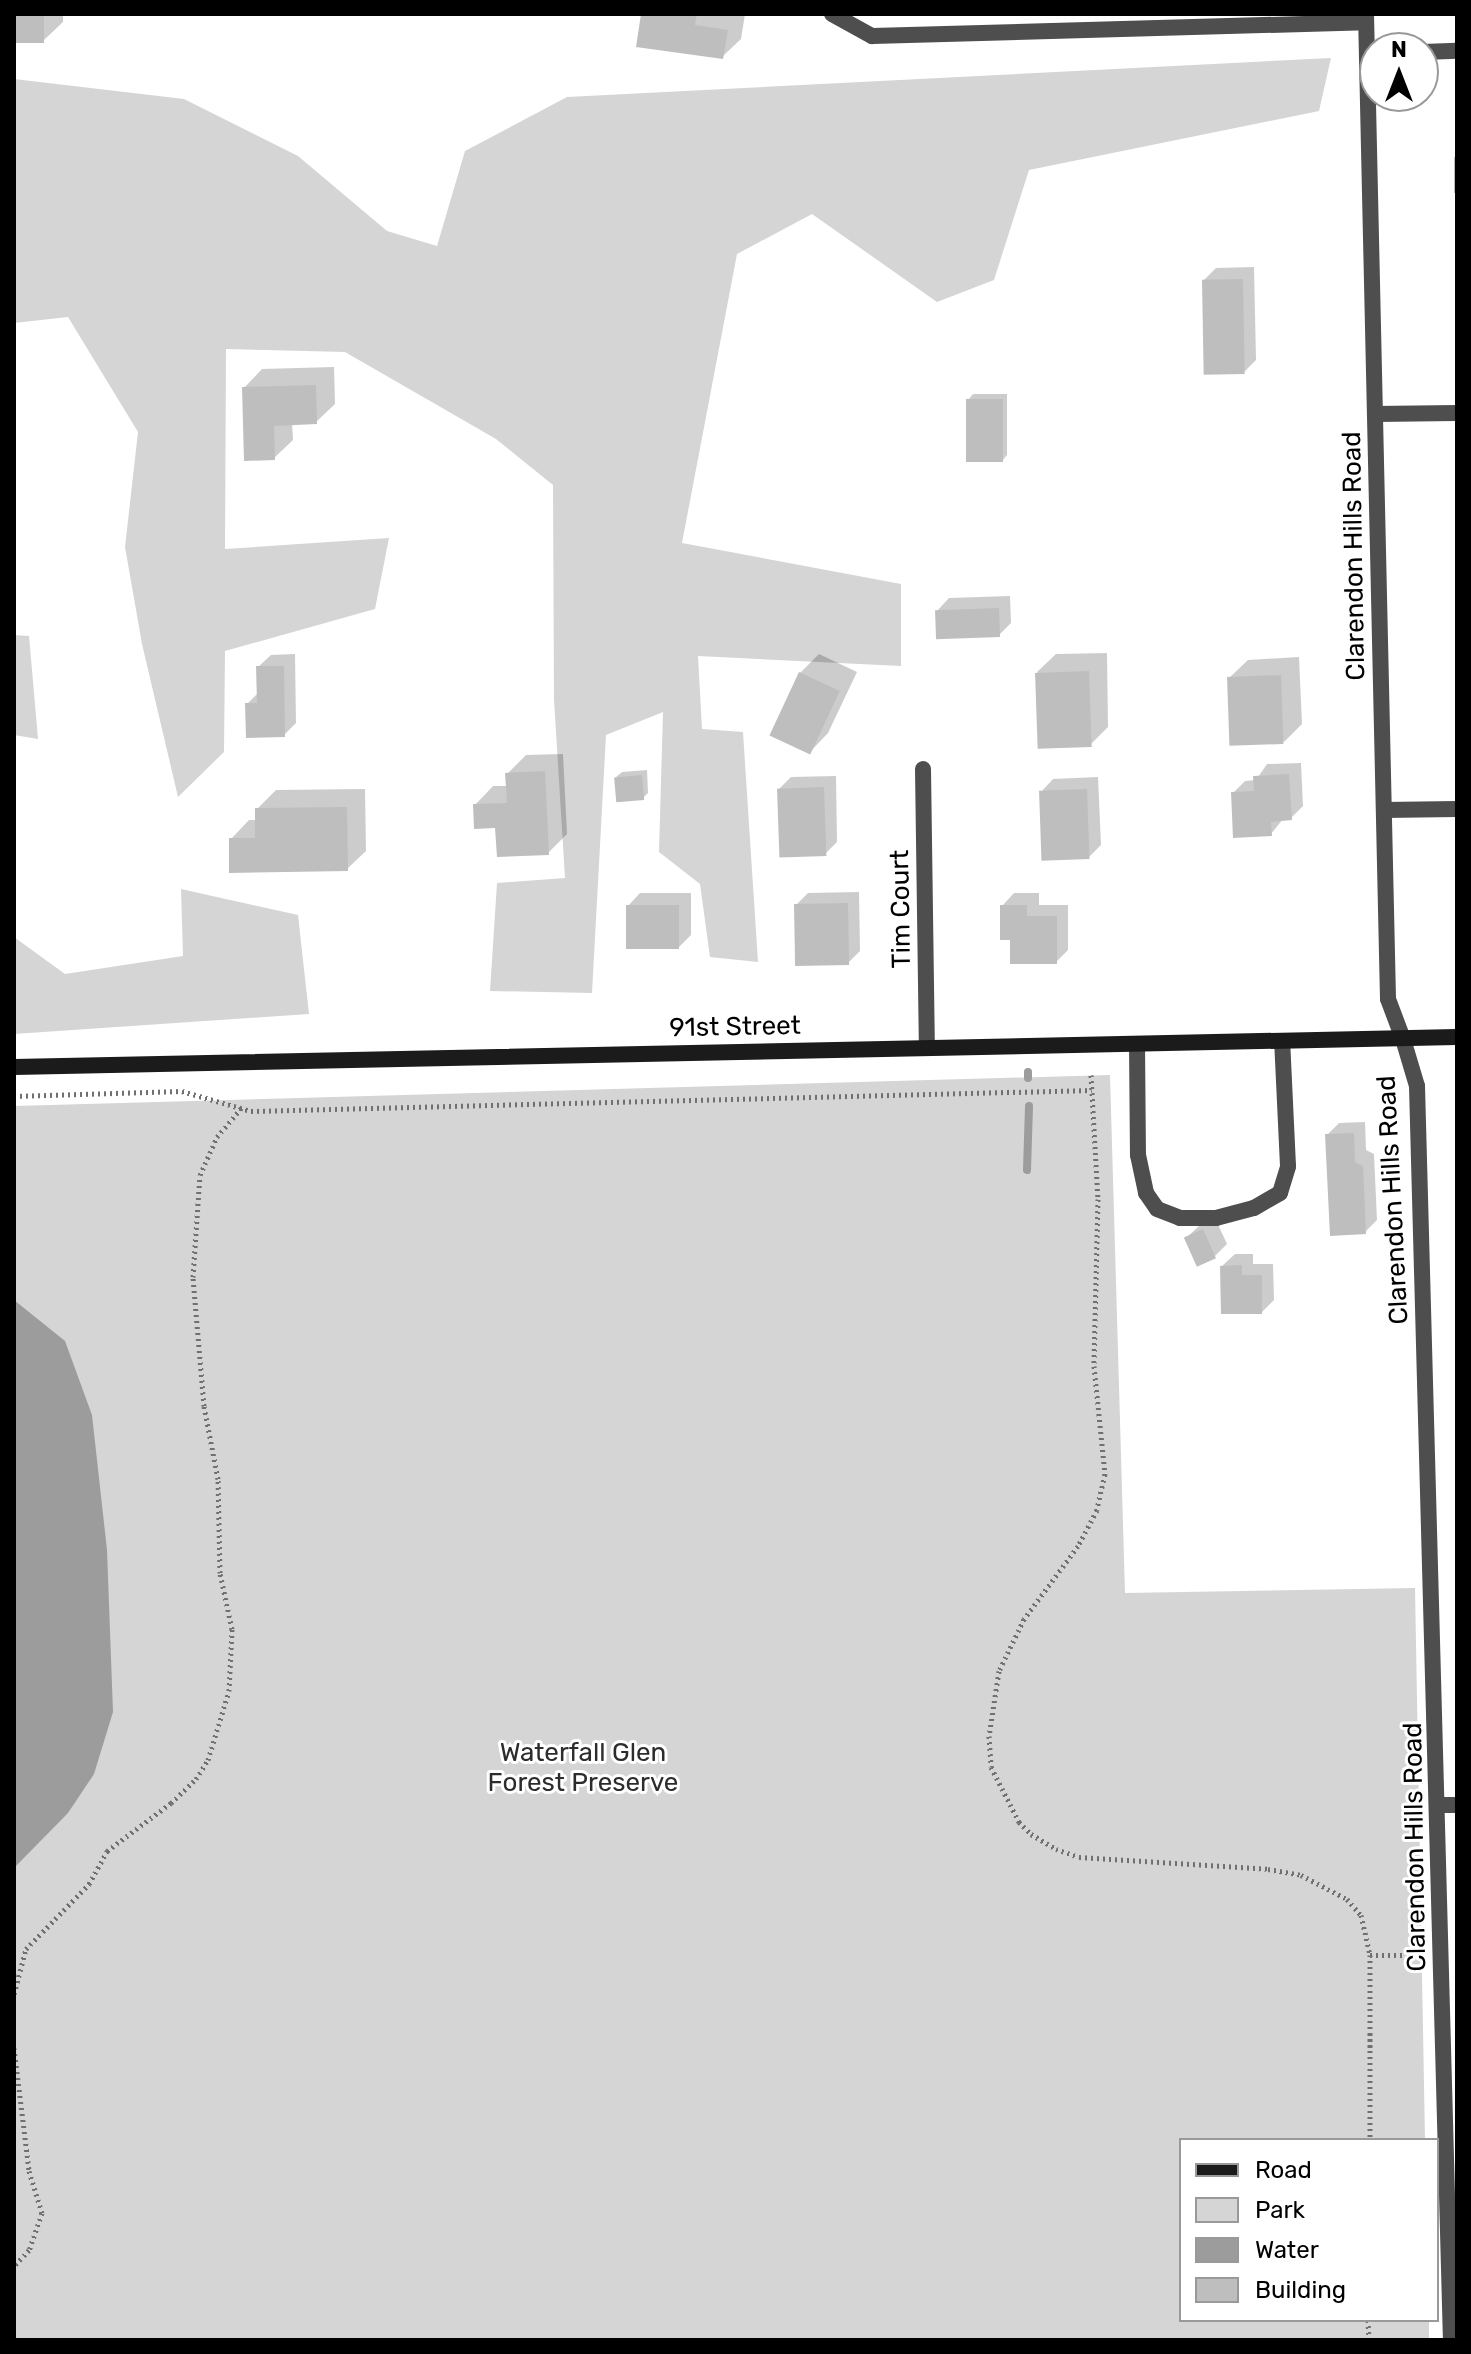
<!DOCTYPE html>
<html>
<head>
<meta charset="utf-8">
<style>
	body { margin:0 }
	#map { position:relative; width:1471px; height:2354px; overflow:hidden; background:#fff; font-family:Rubik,sans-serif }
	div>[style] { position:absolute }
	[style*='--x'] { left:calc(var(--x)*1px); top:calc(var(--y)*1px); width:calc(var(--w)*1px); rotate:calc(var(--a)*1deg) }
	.green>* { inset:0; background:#d5d5d5 }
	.water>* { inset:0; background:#9c9c9c }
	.shadow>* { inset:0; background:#0003 }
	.stream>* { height:8px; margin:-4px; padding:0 4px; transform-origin:4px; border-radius:4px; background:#9c9c9c }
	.building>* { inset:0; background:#bebebe; transform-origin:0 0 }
	.path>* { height:5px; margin-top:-2.5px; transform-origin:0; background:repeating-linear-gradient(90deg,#707070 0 2px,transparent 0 6px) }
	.service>* { height:16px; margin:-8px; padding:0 8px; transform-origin:8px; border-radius:8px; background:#4e4e4e }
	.minor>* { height:16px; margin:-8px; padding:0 8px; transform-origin:8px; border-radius:8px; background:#4e4e4e }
	.tertiary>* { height:16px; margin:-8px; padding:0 8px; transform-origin:8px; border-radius:8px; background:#4e4e4e }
	.secondary>* { height:16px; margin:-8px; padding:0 8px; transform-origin:8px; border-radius:8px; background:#1b1b1b }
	span { translate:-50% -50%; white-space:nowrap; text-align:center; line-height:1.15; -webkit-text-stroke:6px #fff; paint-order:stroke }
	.street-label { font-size:26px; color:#000 }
	.park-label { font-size:26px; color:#2c2c2c }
	.frame { position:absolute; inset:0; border:16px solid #000; pointer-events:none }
	.legend { position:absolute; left:1179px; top:2138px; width:260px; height:184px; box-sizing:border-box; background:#fff; border:2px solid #999; margin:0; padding:10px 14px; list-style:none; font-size:24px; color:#000 }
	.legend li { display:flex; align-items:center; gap:16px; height:40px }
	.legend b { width:40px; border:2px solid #999 }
	.north { position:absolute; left:1359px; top:32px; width:80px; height:80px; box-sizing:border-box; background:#fff; border:2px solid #999; border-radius:50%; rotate:0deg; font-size:22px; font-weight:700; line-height:32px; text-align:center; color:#000 }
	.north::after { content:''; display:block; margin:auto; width:28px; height:36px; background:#000; clip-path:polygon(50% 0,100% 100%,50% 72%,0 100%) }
</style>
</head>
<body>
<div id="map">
	<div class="green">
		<i style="clip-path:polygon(1331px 58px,1319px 111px,1029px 170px,994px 280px,937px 302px,812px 214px,737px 254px,682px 543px,901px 584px,901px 666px,698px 656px,702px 729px,743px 732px,758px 962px,710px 957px,700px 884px,659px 852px,663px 712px,606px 735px,592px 993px,490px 991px,497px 883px,565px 878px,554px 700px,553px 485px,496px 439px,345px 352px,226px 349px,225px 549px,389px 538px,375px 609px,225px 651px,224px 752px,178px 797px,142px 644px,125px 547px,138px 432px,68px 317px,14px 323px,14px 79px,184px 99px,298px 156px,387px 231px,437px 246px,465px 151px,567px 97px)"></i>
		<i style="clip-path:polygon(14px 635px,29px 636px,38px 739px,14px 735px)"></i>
		<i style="clip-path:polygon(181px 889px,298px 915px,309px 1014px,14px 1034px,14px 937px,65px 974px,183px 956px)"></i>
		<i style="clip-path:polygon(1110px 1075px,1125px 1593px,1415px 1588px,1425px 2140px,1181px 2140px,1181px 2320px,1429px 2320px,1429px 2340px,14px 2340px,14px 1106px)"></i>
	</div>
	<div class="water">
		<i style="clip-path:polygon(14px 1300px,65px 1341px,92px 1415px,107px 1550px,113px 1712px,94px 1774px,68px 1813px,14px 1868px)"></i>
	</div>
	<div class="shadow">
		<i style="clip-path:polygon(14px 14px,63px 14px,63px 22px,44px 40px,14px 41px)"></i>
		<i style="clip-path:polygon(643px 14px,745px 14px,741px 39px,722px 57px)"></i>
		<i style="clip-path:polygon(1254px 267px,1256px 360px,1244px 372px,1204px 280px,1216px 268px)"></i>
		<i style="clip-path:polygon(334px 367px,335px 404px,316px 422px,292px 423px,293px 440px,274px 458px,244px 388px,262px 369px)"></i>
		<i style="clip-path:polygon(973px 394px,1007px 394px,1007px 455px,1002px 461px,968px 400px)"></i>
		<i style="clip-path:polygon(1010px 596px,1011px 623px,999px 635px,937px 611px,949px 598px)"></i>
		<i style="clip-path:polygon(1107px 653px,1108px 727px,1090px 745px,1037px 672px,1056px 654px)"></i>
		<i style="clip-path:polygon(295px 654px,296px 723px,284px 735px,247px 704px,259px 692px,258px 667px,271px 655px)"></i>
		<i style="clip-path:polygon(819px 654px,857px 672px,828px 733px,810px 752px,800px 673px)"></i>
		<i style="clip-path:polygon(1299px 657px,1302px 724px,1284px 742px,1229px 678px,1248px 660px)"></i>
		<i style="clip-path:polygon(563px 754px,567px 834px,548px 853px,475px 805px,493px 786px,508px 786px,507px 774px,526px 755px)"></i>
		<i style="clip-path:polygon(1301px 763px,1303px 806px,1291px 818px,1283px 819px,1271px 834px,1233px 793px,1245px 781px,1256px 780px,1267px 764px)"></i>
		<i style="clip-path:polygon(647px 770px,648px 793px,643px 798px,616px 777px,622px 772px)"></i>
		<i style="clip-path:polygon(836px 776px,837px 842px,825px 854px,779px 789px,791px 777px)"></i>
		<i style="clip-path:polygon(1098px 777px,1101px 845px,1089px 857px,1041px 792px,1053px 779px)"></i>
		<i style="clip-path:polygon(365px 789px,366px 851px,347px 869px,231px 839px,249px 820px,257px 820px,257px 809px,276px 790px)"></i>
		<i style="clip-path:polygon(859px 892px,860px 951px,848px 963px,796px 905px,808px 893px)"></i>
		<i style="clip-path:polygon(640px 893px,691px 893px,691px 935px,679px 947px,628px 906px)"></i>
		<i style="clip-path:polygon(1014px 893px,1039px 893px,1039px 905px,1068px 905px,1068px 950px,1056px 962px,1012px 938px,1002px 906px)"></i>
		<i style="clip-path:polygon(1365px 1122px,1366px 1150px,1374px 1154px,1377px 1220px,1365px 1232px,1327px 1135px,1339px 1123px)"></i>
		<i style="clip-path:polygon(1215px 1218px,1227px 1244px,1215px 1256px,1186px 1238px,1199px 1226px)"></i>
		<i style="clip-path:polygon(1235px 1254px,1253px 1254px,1253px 1264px,1273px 1264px,1274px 1300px,1262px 1312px,1222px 1266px)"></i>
	</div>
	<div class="stream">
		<i style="--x:1028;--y:1072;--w:6;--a:90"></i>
		<i style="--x:1027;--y:1170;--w:64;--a:-88.2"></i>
	</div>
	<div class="building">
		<i style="left:14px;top:14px;width:30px;height:29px"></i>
		<i style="clip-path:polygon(641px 14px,697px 14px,695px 25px,728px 30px,723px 59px,636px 47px)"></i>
		<i style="left:1454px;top:157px;width:3px;height:36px"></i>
		<i style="left:1243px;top:279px;width:95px;height:41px;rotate:89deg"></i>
		<i style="clip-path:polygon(316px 385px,317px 424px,274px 426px,275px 460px,244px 461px,242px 387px)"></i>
		<i style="left:966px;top:399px;width:37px;height:63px"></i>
		<i style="left:999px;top:608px;width:29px;height:64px;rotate:88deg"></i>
		<i style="clip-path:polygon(256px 666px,284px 666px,285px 737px,246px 738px,245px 703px,257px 703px)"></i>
		<i style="left:1089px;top:671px;width:76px;height:54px;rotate:88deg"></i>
		<i style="left:799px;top:672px;width:45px;height:70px;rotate:25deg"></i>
		<i style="left:1281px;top:675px;width:69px;height:54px;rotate:88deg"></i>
		<i style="clip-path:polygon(545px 771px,549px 855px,497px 857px,495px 828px,474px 829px,473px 804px,507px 803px,505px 773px)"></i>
		<i style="clip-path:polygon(1289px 774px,1292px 820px,1271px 822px,1272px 836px,1233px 838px,1231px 792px,1254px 791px,1253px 776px)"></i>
		<i style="left:642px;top:775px;width:25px;height:28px;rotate:85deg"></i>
		<i style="left:824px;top:787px;width:69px;height:47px;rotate:88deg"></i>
		<i style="left:1087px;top:789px;width:70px;height:48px;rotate:88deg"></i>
		<i style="clip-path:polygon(347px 807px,348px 871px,229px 873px,229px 838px,255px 838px,255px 808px)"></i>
		<i style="left:848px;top:903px;width:62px;height:54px;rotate:89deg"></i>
		<i style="left:626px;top:905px;width:53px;height:44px"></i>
		<i style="clip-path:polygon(1000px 905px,1027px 905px,1027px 916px,1057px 916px,1057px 964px,1010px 964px,1010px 940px,1000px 940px)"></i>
		<i style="clip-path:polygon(1354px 1133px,1355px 1162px,1363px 1166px,1366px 1234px,1330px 1236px,1325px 1134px)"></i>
		<i style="left:1203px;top:1229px;width:32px;height:21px;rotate:66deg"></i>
		<i style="clip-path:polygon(1242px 1265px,1242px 1275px,1262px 1275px,1262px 1314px,1221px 1314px,1220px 1266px)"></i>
	</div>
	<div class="path">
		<i style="--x:1091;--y:1075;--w:124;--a:86.8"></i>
		<i style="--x:1098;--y:1199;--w:167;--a:91.4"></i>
		<i style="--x:1094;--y:1366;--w:109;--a:84.2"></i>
		<i style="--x:1105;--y:1474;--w:37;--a:103"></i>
		<i style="--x:1097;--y:1510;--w:41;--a:117.8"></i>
		<i style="--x:1078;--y:1546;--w:91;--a:126.5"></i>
		<i style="--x:1024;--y:1619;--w:58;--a:115.7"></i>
		<i style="--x:999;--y:1671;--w:66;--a:98.7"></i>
		<i style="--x:989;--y:1736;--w:31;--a:86"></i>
		<i style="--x:991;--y:1767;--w:62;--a:63"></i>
		<i style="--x:1019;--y:1822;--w:17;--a:45"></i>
		<i style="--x:1031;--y:1834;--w:29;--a:31"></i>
		<i style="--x:1056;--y:1849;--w:24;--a:19"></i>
		<i style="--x:1079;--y:1857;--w:189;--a:3.6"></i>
		<i style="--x:1268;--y:1869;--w:34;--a:10"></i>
		<i style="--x:1301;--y:1875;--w:52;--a:27.6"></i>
		<i style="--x:1347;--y:1899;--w:21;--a:49"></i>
		<i style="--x:1361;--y:1915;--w:41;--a:77.3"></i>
		<i style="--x:1370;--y:1955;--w:185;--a:90"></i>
		<i style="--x:14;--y:1096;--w:168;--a:-1.7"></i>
		<i style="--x:182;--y:1091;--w:72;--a:16.2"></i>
		<i style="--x:251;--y:1111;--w:841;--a:-1.43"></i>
		<i style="--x:1370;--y:1955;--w:52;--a:0"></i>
		<i style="--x:14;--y:1994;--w:47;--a:-75.1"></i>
		<i style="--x:26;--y:1949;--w:91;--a:-45.9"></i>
		<i style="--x:89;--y:1884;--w:38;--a:-61"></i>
		<i style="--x:107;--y:1851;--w:80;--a:-36.9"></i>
		<i style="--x:171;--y:1803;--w:35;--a:-44"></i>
		<i style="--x:196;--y:1779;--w:22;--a:-58"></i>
		<i style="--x:208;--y:1760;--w:72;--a:-73.1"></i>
		<i style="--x:229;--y:1691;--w:62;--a:-87.2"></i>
		<i style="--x:232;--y:1629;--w:57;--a:-102.1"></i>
		<i style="--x:220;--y:1573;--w:94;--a:-91.2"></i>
		<i style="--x:218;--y:1479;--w:74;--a:-100.9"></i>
		<i style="--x:204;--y:1406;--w:129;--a:-94.9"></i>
		<i style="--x:193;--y:1277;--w:102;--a:-86.1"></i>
		<i style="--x:200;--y:1175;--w:42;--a:-65.9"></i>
		<i style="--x:217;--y:1137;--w:38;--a:-50"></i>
		<i style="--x:14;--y:2048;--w:124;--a:83"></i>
		<i style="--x:29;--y:2171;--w:44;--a:72.8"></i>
		<i style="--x:42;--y:2213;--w:39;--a:109"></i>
		<i style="--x:29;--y:2250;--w:22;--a:133"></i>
		<i style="--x:1368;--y:2320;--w:20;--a:87"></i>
	</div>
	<div class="service">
		<i style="--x:1137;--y:1044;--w:111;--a:89.5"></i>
		<i style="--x:1138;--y:1155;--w:39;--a:78"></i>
		<i style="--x:1146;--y:1193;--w:19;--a:55"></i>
		<i style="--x:1157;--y:1209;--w:25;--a:21"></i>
		<i style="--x:1180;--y:1218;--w:36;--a:0"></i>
		<i style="--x:1216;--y:1218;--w:39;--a:-15"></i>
		<i style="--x:1254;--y:1208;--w:30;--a:-30"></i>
		<i style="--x:1280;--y:1193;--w:28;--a:-73"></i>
		<i style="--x:1288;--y:1166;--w:125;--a:-92.7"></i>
	</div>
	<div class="minor">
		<i style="--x:832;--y:14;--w:46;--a:28.8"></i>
		<i style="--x:872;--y:36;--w:494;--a:-1.6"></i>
		<i style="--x:1423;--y:52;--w:34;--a:-2"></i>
		<i style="--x:1375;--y:414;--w:82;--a:-0.7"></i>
		<i style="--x:923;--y:769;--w:279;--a:89.2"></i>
		<i style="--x:1384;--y:810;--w:73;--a:-0.8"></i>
		<i style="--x:1403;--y:1039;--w:49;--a:73.4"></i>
		<i style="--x:1417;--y:1086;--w:1254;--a:88.45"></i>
		<i style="--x:1439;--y:1805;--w:18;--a:0"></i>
	</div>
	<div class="tertiary">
		<i style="--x:1366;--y:14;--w:985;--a:88.72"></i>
		<i style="--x:1388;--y:999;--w:43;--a:69.4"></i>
	</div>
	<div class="secondary">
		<i style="--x:14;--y:1067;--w:1443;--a:-1.19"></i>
	</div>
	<div class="street-label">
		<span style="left:1354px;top:556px;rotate:-91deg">Clarendon Hills Road</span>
		<span style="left:901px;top:909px;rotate:-91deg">Tim Court</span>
		<span style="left:735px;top:1027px;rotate:-1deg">91st Street</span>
		<span style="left:1393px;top:1200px;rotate:-93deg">Clarendon Hills Road</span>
		<span style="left:1415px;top:1847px;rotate:-91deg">Clarendon Hills Road</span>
	</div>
	<div class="park-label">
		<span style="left:583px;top:1768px">Waterfall Glen<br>Forest Preserve</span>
	</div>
	<div class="frame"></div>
	<ul class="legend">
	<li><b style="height:10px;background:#1b1b1b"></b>Road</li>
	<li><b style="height:22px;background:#d5d5d5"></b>Park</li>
	<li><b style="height:22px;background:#9c9c9c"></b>Water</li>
	<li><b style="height:22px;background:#bebebe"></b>Building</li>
	</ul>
	<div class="north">N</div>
</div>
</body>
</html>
